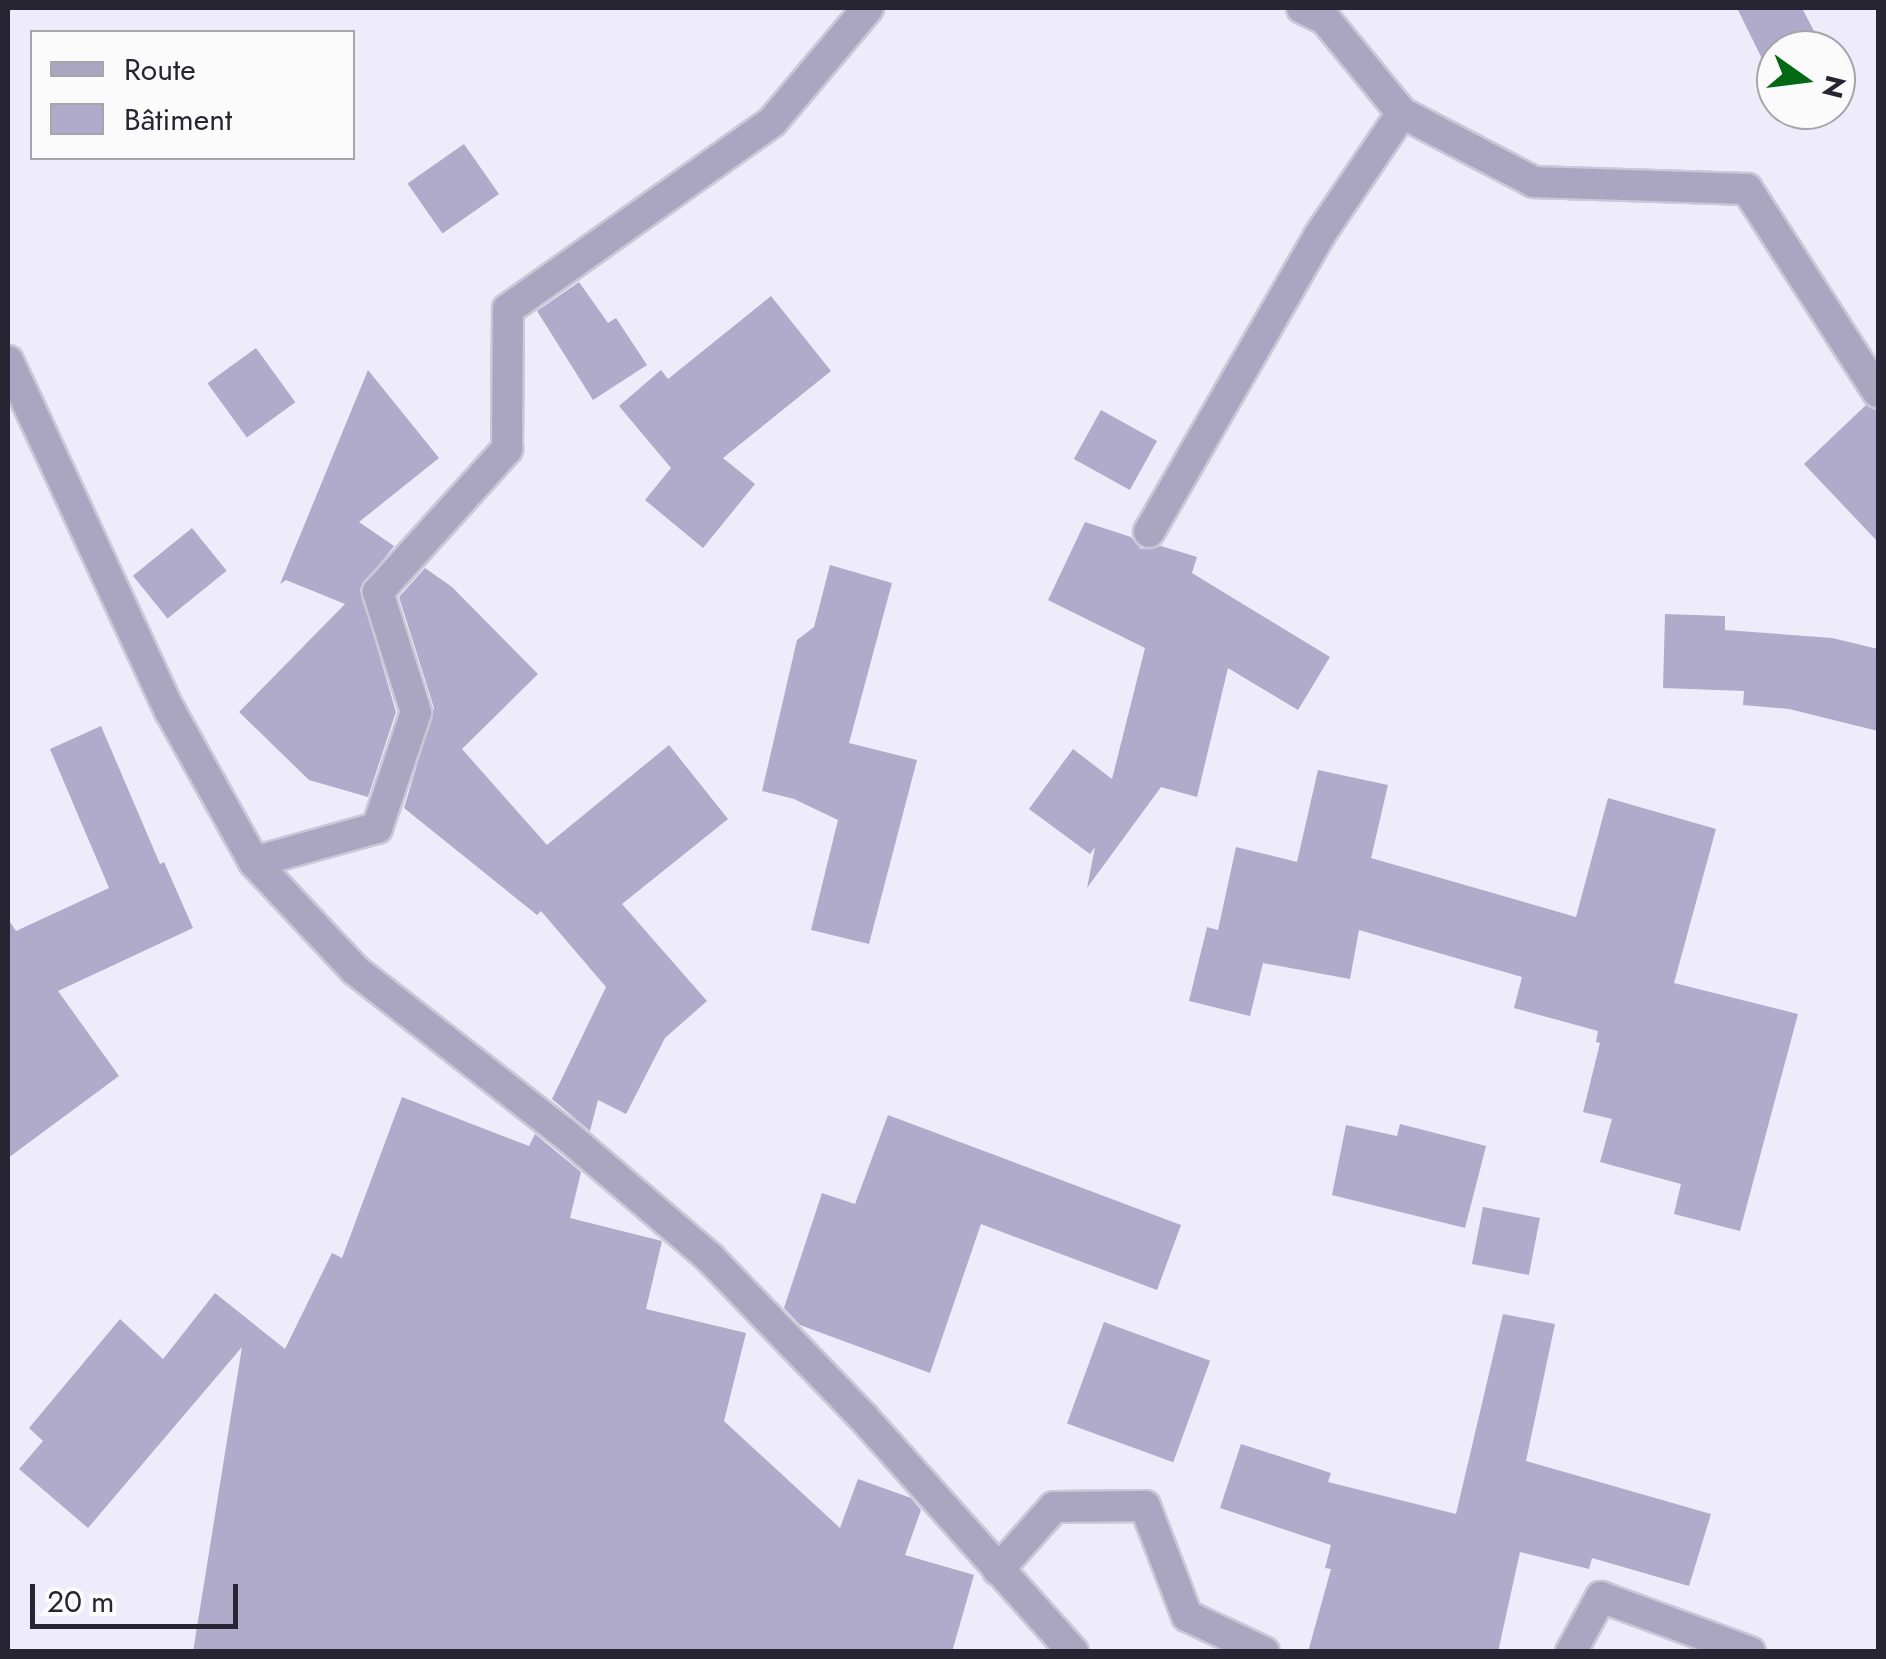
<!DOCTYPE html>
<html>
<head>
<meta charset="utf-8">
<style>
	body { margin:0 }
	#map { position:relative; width:1886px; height:1659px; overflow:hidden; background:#eeecfa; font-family:Jost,sans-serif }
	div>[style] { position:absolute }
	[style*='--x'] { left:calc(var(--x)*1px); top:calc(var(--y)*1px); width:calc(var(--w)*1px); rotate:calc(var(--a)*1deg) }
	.building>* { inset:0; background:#b0aacb; transform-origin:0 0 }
	.roads { filter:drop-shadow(2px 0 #cac8d6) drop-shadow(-2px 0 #cac8d6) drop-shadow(0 2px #cac8d6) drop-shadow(0 -2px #cac8d6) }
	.minor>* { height:30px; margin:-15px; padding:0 15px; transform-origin:15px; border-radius:15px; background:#aaa5c1 }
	span { translate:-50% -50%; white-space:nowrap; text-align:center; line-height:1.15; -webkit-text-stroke:10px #fbfbfb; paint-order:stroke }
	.frame { position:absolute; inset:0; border:10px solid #282532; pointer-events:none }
	.legend { position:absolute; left:30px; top:30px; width:325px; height:130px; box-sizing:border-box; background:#fbfbfb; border:2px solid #a7a5ab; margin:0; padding:12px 18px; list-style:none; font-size:30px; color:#282532 }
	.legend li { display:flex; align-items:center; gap:20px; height:50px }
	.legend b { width:50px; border:2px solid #a7a5ab }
	.north { position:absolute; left:1756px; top:30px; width:100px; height:100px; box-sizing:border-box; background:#fbfbfb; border:2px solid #a7a5ab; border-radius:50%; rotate:104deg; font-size:28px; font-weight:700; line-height:40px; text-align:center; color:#282532 }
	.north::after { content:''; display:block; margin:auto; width:35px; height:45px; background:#046914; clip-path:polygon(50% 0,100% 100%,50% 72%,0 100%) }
	.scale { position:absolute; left:30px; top:1584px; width:208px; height:45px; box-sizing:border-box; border:5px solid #282532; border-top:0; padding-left:12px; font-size:30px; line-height:35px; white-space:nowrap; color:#282532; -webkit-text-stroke:8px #fbfbfb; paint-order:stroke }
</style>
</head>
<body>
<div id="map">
	<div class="building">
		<i style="clip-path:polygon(1737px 8px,1802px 8px,1824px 50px,1776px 50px,1776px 87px)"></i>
		<i style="left:464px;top:144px;width:61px;height:69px;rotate:55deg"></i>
		<i style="clip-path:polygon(579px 282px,608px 323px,616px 318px,647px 365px,593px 400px,537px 311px)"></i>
		<i style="clip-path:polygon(771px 296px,831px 371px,723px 458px,755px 484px,703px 548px,645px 500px,671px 468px,619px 406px,661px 370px,668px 379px)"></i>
		<i style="left:256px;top:348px;width:67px;height:60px;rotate:54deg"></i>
		<i style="clip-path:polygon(368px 370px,439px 458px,359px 522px,394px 546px,360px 589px,396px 712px,368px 797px,309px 780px,239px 712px,345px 604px,286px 580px,280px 584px)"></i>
		<i style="clip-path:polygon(1866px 405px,1878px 411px,1878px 542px,1804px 464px)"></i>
		<i style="left:1101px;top:410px;width:64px;height:56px;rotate:29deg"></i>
		<i style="clip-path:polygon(1085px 522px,1131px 537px,1141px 549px,1161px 546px,1197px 557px,1192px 573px,1330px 657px,1298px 710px,1228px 668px,1197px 797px,1161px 787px,1087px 888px,1095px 847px,1090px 854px,1029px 809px,1073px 749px,1112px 779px,1145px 648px,1048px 600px)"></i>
		<i style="left:192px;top:528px;width:55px;height:76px;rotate:51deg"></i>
		<i style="clip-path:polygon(830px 565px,892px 583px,849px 743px,917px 760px,869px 944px,811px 930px,838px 820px,794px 799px,762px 791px,797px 640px,814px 627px)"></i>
		<i style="clip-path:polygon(425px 568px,452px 587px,538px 674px,462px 749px,547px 845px,669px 745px,728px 819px,622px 904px,707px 1001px,665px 1038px,626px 1114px,598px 1100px,590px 1131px,552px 1099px,606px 987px,541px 911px,537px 915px,404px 808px,434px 708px,399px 597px)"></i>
		<i style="clip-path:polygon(1665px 614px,1725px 616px,1725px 630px,1832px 638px,1878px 649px,1878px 731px,1789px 709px,1743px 705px,1744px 691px,1663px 688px)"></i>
		<i style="clip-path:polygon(101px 726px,160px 864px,164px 862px,193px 928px,58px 991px,119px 1076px,8px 1158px,8px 919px,16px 931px,109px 888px,50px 749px)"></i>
		<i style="clip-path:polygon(1318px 770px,1388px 785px,1371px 858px,1576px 917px,1608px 798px,1716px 829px,1674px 983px,1798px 1014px,1740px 1231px,1674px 1214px,1681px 1184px,1600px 1162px,1612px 1119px,1583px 1112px,1600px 1043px,1596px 1042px,1598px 1031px,1514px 1008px,1522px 977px,1359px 930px,1350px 979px,1263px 963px,1250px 1016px,1189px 1001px,1207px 927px,1218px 930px,1236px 847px,1297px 862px)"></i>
		<i style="clip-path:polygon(402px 1097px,529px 1146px,535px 1134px,581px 1172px,570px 1218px,662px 1241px,646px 1309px,746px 1333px,724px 1421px,840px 1528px,858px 1479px,911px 1498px,921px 1510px,905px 1555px,974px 1575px,952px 1652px,193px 1652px,242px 1347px,88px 1528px,19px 1469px,43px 1441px,29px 1428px,120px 1319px,163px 1359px,215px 1293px,285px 1349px,332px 1253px,342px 1258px)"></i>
		<i style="clip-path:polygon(888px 1115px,1181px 1225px,1157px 1290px,981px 1224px,930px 1373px,800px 1325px,784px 1308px,822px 1193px,855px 1204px)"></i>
		<i style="clip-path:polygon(1400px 1124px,1486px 1146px,1465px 1228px,1332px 1195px,1346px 1125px,1397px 1136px)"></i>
		<i style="left:1483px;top:1207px;width:58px;height:58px;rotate:11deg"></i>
		<i style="clip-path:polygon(1503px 1314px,1555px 1324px,1526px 1461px,1711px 1514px,1689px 1586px,1592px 1558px,1589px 1569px,1520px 1552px,1498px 1652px,1308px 1652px,1331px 1569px,1325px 1568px,1331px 1545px,1220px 1508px,1241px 1444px,1331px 1473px,1328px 1482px,1456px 1514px)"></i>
		<i style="left:1104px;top:1322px;width:113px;height:108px;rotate:20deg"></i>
	</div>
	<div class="roads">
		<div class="minor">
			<i style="--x:1302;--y:8;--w:25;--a:26"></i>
			<i style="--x:1325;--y:19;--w:122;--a:50.7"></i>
			<i style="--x:1402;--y:113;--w:149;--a:27.6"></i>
			<i style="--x:1534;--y:182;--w:213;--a:1.9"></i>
			<i style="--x:1747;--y:189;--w:242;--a:57.2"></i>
			<i style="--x:8;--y:361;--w:386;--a:65.2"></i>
			<i style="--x:170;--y:711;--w:173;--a:60.9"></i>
			<i style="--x:254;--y:862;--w:148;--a:46.9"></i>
			<i style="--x:355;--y:970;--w:265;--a:38"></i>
			<i style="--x:564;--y:1133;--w:191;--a:40.5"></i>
			<i style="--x:709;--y:1257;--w:222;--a:46.1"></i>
			<i style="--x:863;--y:1417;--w:315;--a:48.2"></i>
			<i style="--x:1149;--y:532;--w:341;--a:-60.1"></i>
			<i style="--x:1319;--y:236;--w:148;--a:-56"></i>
			<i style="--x:254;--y:862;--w:128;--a:-15.5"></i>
			<i style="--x:377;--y:828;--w:122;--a:-71.4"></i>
			<i style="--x:416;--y:712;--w:126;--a:-107.6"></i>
			<i style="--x:378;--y:592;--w:193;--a:-47.9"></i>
			<i style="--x:507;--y:449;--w:140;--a:-89.6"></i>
			<i style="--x:508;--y:309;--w:324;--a:-35.3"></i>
			<i style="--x:772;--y:122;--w:149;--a:-49.9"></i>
			<i style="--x:998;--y:1570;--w:84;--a:-48.4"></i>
			<i style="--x:1054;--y:1507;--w:91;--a:-0.6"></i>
			<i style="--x:1145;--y:1506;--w:118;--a:69.1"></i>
			<i style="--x:1187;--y:1616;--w:85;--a:25.1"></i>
			<i style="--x:1571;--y:1652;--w:63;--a:-61.4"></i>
			<i style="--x:1601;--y:1597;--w:159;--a:20.3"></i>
		</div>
	</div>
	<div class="frame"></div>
	<ul class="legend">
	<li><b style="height:12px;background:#aaa5c1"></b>Route</li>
	<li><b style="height:28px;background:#b0aacb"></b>Bâtiment</li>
	</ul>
	<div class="north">N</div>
	<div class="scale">20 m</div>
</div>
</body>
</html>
